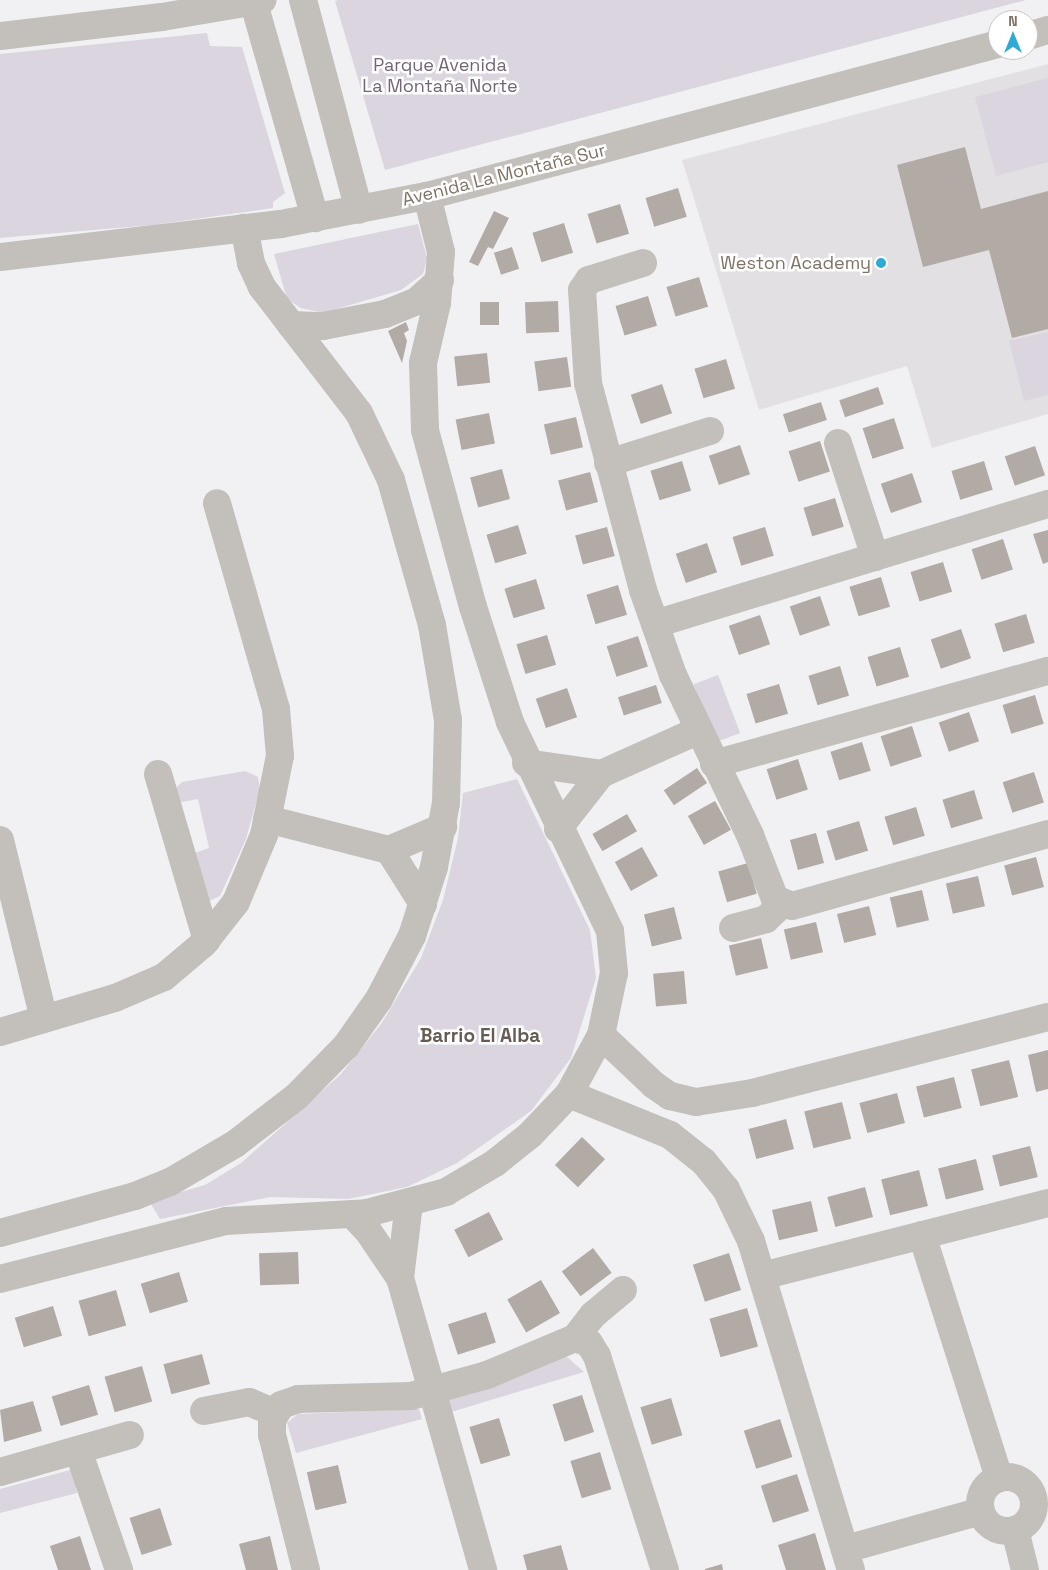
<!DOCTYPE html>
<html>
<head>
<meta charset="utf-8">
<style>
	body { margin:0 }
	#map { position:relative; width:1048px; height:1570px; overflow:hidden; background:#f1f1f4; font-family:"Space Grotesk",sans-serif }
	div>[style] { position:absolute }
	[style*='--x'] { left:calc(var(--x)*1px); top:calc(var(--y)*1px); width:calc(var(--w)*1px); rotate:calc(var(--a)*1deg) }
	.built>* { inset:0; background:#e2e0e2 }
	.green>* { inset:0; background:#dad5de; transform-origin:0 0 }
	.building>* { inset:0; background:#b2aaa5; transform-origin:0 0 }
	.minor>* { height:28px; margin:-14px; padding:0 14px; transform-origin:14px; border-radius:14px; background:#c3bfbb }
	.minor>.ring { margin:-14px; padding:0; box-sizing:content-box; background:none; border:28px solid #c3bfbb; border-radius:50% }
	.dots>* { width:14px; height:14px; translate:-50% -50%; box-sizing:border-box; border:2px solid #fff; border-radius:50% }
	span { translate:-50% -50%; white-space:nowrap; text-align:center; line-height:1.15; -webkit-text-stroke:5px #fff; paint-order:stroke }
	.park-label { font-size:18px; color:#746478 }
	.street-label { font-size:18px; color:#807265 }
	.poi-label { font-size:18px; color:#807265 }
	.right { translate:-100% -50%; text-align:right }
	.neighbourhood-label { font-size:19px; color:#665c53; font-weight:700 }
	.north { position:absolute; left:988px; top:10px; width:50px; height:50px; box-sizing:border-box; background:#fff; border:1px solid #ccc7c1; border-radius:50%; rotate:0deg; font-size:14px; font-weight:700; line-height:20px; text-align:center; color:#807265 }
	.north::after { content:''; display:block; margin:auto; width:18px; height:22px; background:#2fa9d6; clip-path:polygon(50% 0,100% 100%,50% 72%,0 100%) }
</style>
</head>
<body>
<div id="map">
	<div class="built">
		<i style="clip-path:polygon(1048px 64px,1048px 414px,932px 448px,907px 366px,759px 410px,682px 160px)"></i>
	</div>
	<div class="green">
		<i style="clip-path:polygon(339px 0,1026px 0,385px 170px,335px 1px)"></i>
		<i style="clip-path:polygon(207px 33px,210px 46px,242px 47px,285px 193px,273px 202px,273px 208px,152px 225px,0 238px,0 54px)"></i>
		<i style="clip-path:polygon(1048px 78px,1048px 162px,996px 176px,975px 97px)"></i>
		<i style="clip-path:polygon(418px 224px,427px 258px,423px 274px,401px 290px,323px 313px,301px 308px,287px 299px,274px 254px)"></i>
		<i style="clip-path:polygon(1048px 332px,1048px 395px,1024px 401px,1009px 341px)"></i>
		<i style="left:718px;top:675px;width:62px;height:26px;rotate:69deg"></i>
		<i style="clip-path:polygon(245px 771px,258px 777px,260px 789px,246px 839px,220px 896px,209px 901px,192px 854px,209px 848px,198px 799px,177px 803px,175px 789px,182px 782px)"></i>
		<i style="clip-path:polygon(517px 779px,590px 930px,596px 978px,571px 1058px,531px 1111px,457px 1163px,407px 1187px,348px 1199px,270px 1197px,160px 1219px,149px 1201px,205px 1185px,241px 1163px,341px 1074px,381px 1024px,421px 958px,443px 900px,458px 838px,463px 793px)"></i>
		<i style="clip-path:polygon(565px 1355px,584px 1372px,451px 1412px,447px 1399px)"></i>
		<i style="clip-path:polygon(419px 1409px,422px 1419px,296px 1453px,287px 1423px,298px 1414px)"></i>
		<i style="clip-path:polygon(74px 1469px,77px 1493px,0 1513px,0 1489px)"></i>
	</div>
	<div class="building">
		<i style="clip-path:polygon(965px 147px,981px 209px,1048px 191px,1048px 329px,1012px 338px,989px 250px,923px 267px,897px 165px)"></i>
		<i style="left:678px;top:188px;width:30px;height:34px;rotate:73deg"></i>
		<i style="left:620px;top:204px;width:31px;height:34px;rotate:73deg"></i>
		<i style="clip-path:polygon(494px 211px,509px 218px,493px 249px,488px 247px,478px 266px,469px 262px)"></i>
		<i style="left:564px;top:223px;width:31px;height:33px;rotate:73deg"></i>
		<i style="left:512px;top:247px;width:23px;height:19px;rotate:72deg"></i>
		<i style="left:699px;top:277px;width:31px;height:34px;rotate:73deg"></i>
		<i style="left:648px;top:296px;width:31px;height:34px;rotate:73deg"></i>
		<i style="left:558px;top:301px;width:31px;height:33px;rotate:88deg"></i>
		<i style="left:480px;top:302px;width:19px;height:23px"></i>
		<i style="clip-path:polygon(406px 322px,409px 330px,404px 333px,407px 341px,402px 363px,388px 331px)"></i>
		<i style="left:487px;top:353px;width:30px;height:33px;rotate:84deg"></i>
		<i style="left:567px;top:357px;width:30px;height:33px;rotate:82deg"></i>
		<i style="left:726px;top:359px;width:31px;height:33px;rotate:73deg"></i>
		<i style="left:662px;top:384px;width:31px;height:33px;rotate:71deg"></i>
		<i style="left:878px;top:387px;width:18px;height:41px;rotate:71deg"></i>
		<i style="left:821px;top:402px;width:19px;height:40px;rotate:72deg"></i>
		<i style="left:489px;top:413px;width:31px;height:34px;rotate:79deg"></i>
		<i style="left:576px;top:417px;width:31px;height:33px;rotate:77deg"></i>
		<i style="left:894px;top:418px;width:32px;height:33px;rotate:72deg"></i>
		<i style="left:820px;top:441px;width:32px;height:33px;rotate:72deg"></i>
		<i style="left:740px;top:445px;width:31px;height:33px;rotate:71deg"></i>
		<i style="left:1035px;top:446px;width:31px;height:32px;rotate:71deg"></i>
		<i style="left:682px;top:461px;width:31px;height:33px;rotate:73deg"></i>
		<i style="left:984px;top:461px;width:30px;height:34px;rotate:73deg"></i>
		<i style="left:502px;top:469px;width:31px;height:33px;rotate:75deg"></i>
		<i style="left:590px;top:472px;width:31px;height:33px;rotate:75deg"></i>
		<i style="left:912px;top:473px;width:31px;height:33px;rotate:71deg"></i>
		<i style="left:835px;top:498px;width:30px;height:33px;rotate:73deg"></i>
		<i style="left:518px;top:525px;width:30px;height:33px;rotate:73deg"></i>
		<i style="left:607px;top:527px;width:30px;height:33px;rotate:75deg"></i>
		<i style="left:765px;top:527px;width:30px;height:34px;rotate:73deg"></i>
		<i style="clip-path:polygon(1048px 530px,1048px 562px,1043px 564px,1033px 534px)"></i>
		<i style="left:1003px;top:539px;width:32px;height:33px;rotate:72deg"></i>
		<i style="left:707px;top:543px;width:31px;height:33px;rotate:71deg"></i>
		<i style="left:943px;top:562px;width:31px;height:34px;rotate:73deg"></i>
		<i style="left:881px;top:577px;width:31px;height:33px;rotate:73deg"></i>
		<i style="left:536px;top:579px;width:31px;height:33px;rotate:73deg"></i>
		<i style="left:618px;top:585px;width:31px;height:33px;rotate:73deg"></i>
		<i style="left:820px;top:596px;width:31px;height:32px;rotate:71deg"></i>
		<i style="left:1026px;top:614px;width:30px;height:33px;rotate:73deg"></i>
		<i style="left:760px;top:615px;width:31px;height:33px;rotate:71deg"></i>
		<i style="left:961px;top:629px;width:31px;height:32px;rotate:71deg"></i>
		<i style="left:547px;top:635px;width:31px;height:32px;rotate:73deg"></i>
		<i style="left:638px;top:636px;width:32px;height:33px;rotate:72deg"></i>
		<i style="left:900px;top:647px;width:31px;height:34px;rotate:73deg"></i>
		<i style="left:840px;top:666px;width:31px;height:33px;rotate:73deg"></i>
		<i style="left:779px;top:684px;width:31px;height:34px;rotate:73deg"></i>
		<i style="left:656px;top:685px;width:19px;height:40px;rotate:72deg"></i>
		<i style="left:567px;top:688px;width:31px;height:33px;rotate:71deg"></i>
		<i style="left:1035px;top:695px;width:30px;height:34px;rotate:73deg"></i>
		<i style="left:969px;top:712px;width:31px;height:32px;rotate:71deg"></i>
		<i style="left:912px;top:726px;width:32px;height:33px;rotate:72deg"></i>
		<i style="left:862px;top:742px;width:30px;height:33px;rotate:73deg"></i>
		<i style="left:798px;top:759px;width:32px;height:33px;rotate:72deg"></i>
		<i style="left:697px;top:768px;width:18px;height:40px;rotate:56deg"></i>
		<i style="left:1034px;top:772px;width:32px;height:33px;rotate:72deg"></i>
		<i style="left:974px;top:790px;width:30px;height:33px;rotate:73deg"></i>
		<i style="left:715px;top:801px;width:33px;height:31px;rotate:61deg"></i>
		<i style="left:916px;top:807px;width:30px;height:33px;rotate:73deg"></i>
		<i style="left:627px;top:814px;width:20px;height:40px;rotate:60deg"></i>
		<i style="left:859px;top:821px;width:31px;height:34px;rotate:73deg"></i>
		<i style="left:816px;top:833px;width:31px;height:27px;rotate:75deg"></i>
		<i style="left:642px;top:847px;width:33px;height:31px;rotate:61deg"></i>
		<i style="left:1036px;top:857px;width:31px;height:33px;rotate:75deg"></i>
		<i style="left:748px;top:863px;width:32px;height:31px;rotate:74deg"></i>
		<i style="left:978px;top:876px;width:31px;height:33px;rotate:77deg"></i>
		<i style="left:922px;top:890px;width:31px;height:33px;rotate:77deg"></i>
		<i style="left:869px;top:906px;width:30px;height:33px;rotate:76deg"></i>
		<i style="left:674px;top:907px;width:33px;height:31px;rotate:76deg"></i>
		<i style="left:816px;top:922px;width:31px;height:33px;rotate:77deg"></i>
		<i style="left:761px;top:938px;width:31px;height:33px;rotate:77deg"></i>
		<i style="left:684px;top:971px;width:33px;height:31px;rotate:85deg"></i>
		<i style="clip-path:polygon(1048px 1050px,1048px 1089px,1036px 1092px,1028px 1055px)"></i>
		<i style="left:1009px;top:1060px;width:38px;height:39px;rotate:76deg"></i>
		<i style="left:954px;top:1077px;width:32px;height:39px;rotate:76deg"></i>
		<i style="left:897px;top:1093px;width:31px;height:39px;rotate:75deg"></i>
		<i style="left:842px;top:1102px;width:38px;height:39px;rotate:76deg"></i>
		<i style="left:786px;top:1119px;width:31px;height:39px;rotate:75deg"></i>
		<i style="left:582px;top:1137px;width:32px;height:39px;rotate:44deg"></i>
		<i style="left:1030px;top:1146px;width:32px;height:39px;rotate:76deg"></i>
		<i style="left:976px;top:1159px;width:32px;height:39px;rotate:76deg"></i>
		<i style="left:919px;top:1170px;width:37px;height:39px;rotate:76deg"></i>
		<i style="left:865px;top:1187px;width:31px;height:39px;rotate:75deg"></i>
		<i style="left:811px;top:1201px;width:31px;height:40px;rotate:77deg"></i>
		<i style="left:489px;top:1212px;width:31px;height:39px;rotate:63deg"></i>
		<i style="left:593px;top:1248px;width:31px;height:39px;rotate:53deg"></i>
		<i style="left:298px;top:1252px;width:32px;height:39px;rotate:88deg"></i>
		<i style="left:729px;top:1253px;width:39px;height:38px;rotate:72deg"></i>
		<i style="left:179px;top:1272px;width:31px;height:40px;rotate:73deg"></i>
		<i style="left:541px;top:1280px;width:38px;height:39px;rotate:60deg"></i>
		<i style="left:116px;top:1290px;width:37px;height:39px;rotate:74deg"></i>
		<i style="left:53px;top:1306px;width:31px;height:40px;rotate:73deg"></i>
		<i style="left:747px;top:1308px;width:40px;height:39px;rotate:74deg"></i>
		<i style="left:486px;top:1312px;width:32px;height:40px;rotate:72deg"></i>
		<i style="left:202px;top:1354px;width:31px;height:40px;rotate:75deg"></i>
		<i style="left:142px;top:1366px;width:37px;height:39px;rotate:74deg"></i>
		<i style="left:89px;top:1385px;width:31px;height:39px;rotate:73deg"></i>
		<i style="left:582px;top:1395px;width:39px;height:31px;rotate:72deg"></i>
		<i style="left:671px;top:1398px;width:39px;height:32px;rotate:73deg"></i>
		<i style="clip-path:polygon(33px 1401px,42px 1431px,4px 1442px,0 1410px)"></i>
		<i style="left:499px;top:1418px;width:39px;height:31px;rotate:73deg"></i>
		<i style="left:780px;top:1419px;width:40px;height:38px;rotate:72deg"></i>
		<i style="left:600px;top:1452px;width:39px;height:31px;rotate:73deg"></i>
		<i style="left:338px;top:1465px;width:39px;height:32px;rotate:77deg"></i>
		<i style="left:797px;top:1474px;width:39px;height:38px;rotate:72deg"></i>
		<i style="left:160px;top:1508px;width:39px;height:32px;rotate:72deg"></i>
		<i style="clip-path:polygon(815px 1533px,826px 1570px,786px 1570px,778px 1545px)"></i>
		<i style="clip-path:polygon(80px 1536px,91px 1570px,58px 1570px,50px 1546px)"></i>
		<i style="clip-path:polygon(270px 1536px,278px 1570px,246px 1570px,239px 1544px)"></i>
		<i style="clip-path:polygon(561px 1545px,568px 1570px,527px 1570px,523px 1555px)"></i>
		<i style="clip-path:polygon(722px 1564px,723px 1570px,705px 1570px,705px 1569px)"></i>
	</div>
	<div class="minor">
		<i style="--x:253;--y:0;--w:227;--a:74.1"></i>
		<i style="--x:303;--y:0;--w:217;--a:75.1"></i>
		<i style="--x:0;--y:36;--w:163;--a:-6.7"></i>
		<i style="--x:162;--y:17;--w:102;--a:-9.6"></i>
		<i style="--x:1028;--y:36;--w:21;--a:-17"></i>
		<i style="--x:0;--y:257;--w:283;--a:-6.7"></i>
		<i style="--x:281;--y:224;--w:149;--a:-10.9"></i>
		<i style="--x:427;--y:196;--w:591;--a:-14.91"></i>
		<i style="--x:643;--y:263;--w:57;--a:162.5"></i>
		<i style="--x:589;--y:280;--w:12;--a:125"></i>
		<i style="--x:582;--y:290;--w:93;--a:86.3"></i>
		<i style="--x:588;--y:383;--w:214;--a:75.1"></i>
		<i style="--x:643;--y:590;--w:90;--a:70.6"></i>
		<i style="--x:673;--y:675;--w:178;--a:64.3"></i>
		<i style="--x:750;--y:835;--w:69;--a:68.7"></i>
		<i style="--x:775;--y:899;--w:18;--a:22"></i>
		<i style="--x:792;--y:906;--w:266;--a:-15.7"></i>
		<i style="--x:291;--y:325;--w:32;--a:2"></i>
		<i style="--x:323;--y:326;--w:63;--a:-11"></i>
		<i style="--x:385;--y:314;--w:35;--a:-22"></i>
		<i style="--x:417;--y:301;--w:31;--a:-42"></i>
		<i style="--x:838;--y:443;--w:120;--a:72"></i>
		<i style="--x:608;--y:463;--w:107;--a:-17.4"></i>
		<i style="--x:655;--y:624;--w:411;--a:-17"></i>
		<i style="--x:526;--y:763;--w:76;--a:8.3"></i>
		<i style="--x:714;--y:764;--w:347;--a:-15.6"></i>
		<i style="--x:158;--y:774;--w:173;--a:73.6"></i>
		<i style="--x:267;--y:819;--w:126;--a:14.3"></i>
		<i style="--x:389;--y:850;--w:59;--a:-23.1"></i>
		<i style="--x:558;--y:829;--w:70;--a:-52"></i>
		<i style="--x:601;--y:774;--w:105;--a:-24.1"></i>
		<i style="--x:0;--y:840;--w:184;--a:76.2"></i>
		<i style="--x:389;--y:850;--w:64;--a:57.8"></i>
		<i style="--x:733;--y:928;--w:34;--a:-15"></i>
		<i style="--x:766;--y:919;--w:22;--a:-43"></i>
		<i style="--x:0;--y:1032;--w:120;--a:-16.5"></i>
		<i style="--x:115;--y:998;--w:53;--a:-23.2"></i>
		<i style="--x:164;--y:977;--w:51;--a:-40.2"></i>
		<i style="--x:203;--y:944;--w:53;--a:-51.8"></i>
		<i style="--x:236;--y:902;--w:73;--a:-67.3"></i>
		<i style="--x:264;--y:835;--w:81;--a:-78.6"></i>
		<i style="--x:280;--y:756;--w:47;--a:-94.9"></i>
		<i style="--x:276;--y:709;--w:214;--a:-106"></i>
		<i style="--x:601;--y:1035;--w:73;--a:43.3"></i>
		<i style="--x:654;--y:1085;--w:19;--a:35"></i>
		<i style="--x:670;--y:1096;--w:27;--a:13"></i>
		<i style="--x:696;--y:1102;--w:57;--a:-9.1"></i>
		<i style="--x:752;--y:1093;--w:306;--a:-14.4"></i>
		<i style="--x:569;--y:1094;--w:109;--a:22.1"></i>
		<i style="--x:670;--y:1135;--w:43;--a:38.5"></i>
		<i style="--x:704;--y:1162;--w:35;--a:51"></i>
		<i style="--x:726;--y:1189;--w:58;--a:64.3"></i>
		<i style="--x:751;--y:1241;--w:344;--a:73.1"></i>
		<i style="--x:352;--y:1214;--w:23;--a:47"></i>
		<i style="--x:368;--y:1231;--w:57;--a:55.8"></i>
		<i style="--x:400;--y:1278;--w:304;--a:74.1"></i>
		<i style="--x:0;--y:1233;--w:140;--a:-15.3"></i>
		<i style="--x:135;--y:1196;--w:38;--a:-22"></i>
		<i style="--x:170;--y:1182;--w:75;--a:-30.3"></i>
		<i style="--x:235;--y:1144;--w:78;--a:-37.7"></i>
		<i style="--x:297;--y:1096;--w:70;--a:-45.6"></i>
		<i style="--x:346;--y:1046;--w:57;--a:-54.9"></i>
		<i style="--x:379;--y:999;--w:71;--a:-62.4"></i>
		<i style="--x:412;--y:936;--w:72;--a:-72.3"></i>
		<i style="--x:434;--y:867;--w:65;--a:-79.4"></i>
		<i style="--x:446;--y:803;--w:83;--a:-88.6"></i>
		<i style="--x:448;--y:720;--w:96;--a:-99.6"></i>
		<i style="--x:432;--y:625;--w:151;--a:-105.8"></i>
		<i style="--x:391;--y:480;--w:74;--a:-115.5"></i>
		<i style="--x:359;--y:413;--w:159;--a:-127.6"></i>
		<i style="--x:262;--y:287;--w:26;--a:-115"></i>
		<i style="--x:251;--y:263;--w:36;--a:-101"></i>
		<i style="--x:922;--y:1235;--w:255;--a:72.4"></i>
		<i style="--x:762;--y:1276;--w:295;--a:-14.3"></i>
		<i style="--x:400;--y:1278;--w:75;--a:-83.1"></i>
		<i style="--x:0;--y:1279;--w:233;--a:-14.4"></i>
		<i style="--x:226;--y:1221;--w:141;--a:-3.2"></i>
		<i style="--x:367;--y:1213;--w:82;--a:-14.9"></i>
		<i style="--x:446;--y:1192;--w:57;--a:-30.6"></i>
		<i style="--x:495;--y:1163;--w:45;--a:-38.7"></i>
		<i style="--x:530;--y:1135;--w:57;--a:-46.4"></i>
		<i style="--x:569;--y:1094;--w:67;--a:-61.5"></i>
		<i style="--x:601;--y:1035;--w:63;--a:-78.2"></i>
		<i style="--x:614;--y:973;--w:42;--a:-95.4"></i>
		<i style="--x:610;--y:931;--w:232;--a:-115.6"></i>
		<i style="--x:510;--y:722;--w:121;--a:-107.8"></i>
		<i style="--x:473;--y:607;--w:183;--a:-105.2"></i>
		<i style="--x:425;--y:430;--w:67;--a:-91.7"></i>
		<i style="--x:423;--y:363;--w:62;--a:-76.9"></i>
		<i style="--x:437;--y:303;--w:51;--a:-85.5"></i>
		<i style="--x:441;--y:252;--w:58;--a:-104"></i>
		<i style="--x:575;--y:1338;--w:29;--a:-52"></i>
		<i style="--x:593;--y:1315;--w:39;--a:-40"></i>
		<i style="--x:204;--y:1411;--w:46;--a:-11.3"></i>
		<i style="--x:249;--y:1402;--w:28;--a:23"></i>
		<i style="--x:78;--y:1450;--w:127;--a:71.1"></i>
		<i style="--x:0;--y:1472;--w:135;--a:-15.9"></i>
		<i class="ring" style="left:980px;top:1477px;width:26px;height:26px"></i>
		<i style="--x:1015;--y:1530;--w:41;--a:76"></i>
		<i style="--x:846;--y:1549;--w:140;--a:-15.7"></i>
		<i style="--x:306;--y:1570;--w:139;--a:-104.1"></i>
		<i style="--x:272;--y:1435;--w:15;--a:-90"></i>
		<i style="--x:272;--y:1420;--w:17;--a:-59"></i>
		<i style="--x:281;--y:1405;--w:18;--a:-19"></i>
		<i style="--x:298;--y:1399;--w:113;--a:-1.5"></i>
		<i style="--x:411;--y:1396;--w:79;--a:-15.4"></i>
		<i style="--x:487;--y:1375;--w:95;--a:-22.8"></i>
		<i style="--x:575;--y:1338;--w:15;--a:20"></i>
		<i style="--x:589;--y:1343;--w:15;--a:58"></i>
		<i style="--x:597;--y:1356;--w:225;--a:72.4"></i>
	</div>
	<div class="dots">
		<i style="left:881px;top:263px;background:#2fa9d6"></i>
	</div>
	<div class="park-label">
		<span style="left:440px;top:76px">Parque Avenida<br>La Montaña Norte</span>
	</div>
	<div class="street-label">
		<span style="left:504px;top:175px;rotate:-14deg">Avenida La Montaña Sur</span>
	</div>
	<div class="poi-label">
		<span class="right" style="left:871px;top:263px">Weston Academy</span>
	</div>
	<div class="neighbourhood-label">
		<span style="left:480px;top:1036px">Barrio El Alba</span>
	</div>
	<div class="north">N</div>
</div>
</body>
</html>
